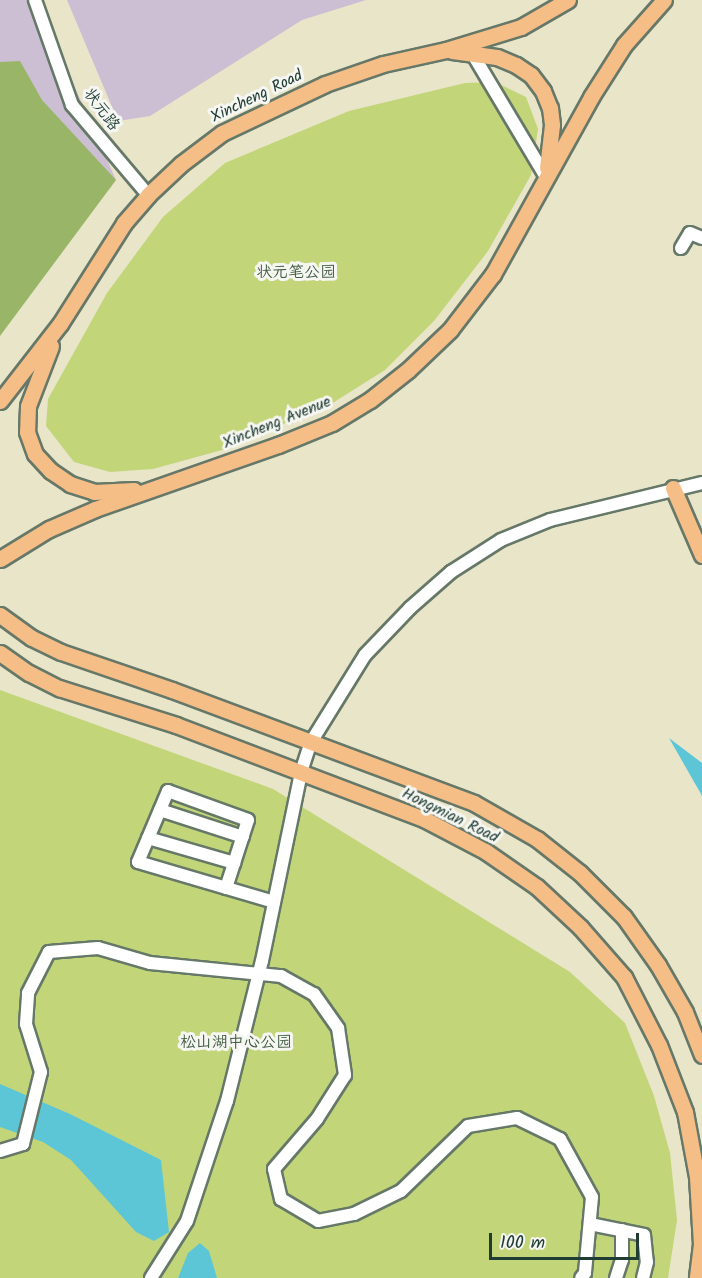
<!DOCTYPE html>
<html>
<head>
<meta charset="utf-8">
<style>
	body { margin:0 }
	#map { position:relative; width:702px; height:1278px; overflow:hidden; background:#e9e5c9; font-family:Kalam,"LXGW WenKai TC",sans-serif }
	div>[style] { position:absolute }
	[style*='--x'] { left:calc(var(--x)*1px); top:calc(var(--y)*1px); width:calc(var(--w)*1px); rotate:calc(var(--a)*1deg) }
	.industrial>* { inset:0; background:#ccbed3 }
	.green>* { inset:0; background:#c2d578 }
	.forest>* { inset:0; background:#99b668 }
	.water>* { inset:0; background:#5cc6d7 }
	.roads { filter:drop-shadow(2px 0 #667868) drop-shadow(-2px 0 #667868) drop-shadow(0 2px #667868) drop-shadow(0 -2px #667868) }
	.minor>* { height:12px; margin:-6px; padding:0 6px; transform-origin:6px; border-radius:6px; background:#fff }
	.major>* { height:15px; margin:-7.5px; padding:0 7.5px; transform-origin:7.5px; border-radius:7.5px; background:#f6be87 }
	span { translate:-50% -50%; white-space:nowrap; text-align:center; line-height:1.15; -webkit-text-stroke:6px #f6f6f2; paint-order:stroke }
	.street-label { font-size:16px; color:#1f3d34 }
	.park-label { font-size:16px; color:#405b42 }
	.scale { position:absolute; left:489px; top:1233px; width:150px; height:27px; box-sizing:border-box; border:3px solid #1f3d34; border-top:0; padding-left:8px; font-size:18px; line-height:21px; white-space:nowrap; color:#1f3d34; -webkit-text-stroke:4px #f6f6f2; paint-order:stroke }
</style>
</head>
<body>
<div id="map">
	<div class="industrial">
		<i style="clip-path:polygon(0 0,36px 0,116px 180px,0 325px)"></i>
		<i style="clip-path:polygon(67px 0,366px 0,302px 20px,150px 116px,118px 121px)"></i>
	</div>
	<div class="green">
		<i style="clip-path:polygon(495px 82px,526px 97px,538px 129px,531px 175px,488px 251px,434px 321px,385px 370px,331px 404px,222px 450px,153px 469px,110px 472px,74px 462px,46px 426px,48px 399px,107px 293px,163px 217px,225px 163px,349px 111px,465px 83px)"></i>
		<i style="clip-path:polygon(0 690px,273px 789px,570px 972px,625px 1023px,654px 1096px,670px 1153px,677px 1220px,668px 1278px,0 1278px)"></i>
	</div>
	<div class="forest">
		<i style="clip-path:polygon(20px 61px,42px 100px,116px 180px,0 336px,0 62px)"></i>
	</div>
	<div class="water">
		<i style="clip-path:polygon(669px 738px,702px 763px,702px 797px,701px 794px)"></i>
		<i style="clip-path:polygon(0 1084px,70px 1114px,161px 1160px,169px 1232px,154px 1241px,136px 1232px,71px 1160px,43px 1142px,0 1127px)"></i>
		<i style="clip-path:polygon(200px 1243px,209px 1251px,217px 1278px,178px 1278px,188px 1253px)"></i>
	</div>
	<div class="roads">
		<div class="minor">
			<i style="--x:35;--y:0;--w:111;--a:70.6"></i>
			<i style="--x:72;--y:105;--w:118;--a:49.8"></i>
			<i style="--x:472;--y:53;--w:144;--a:59.2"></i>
			<i style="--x:681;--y:248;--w:17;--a:-59"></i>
			<i style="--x:690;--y:233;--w:13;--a:23"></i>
			<i style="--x:160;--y:810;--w:87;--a:18"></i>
			<i style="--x:148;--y:838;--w:90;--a:16.2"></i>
			<i style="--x:226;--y:888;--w:71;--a:-72.1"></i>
			<i style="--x:248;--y:820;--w:85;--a:-160.1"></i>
			<i style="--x:168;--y:791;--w:77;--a:112.9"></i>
			<i style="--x:138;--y:862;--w:142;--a:16.4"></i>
			<i style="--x:0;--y:1151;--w:24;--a:-17"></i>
			<i style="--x:23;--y:1144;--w:74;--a:-76"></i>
			<i style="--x:41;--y:1072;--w:50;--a:-107.4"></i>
			<i style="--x:26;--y:1024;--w:31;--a:-86"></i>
			<i style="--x:28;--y:993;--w:46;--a:-62.9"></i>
			<i style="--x:49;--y:952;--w:49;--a:-4.7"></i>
			<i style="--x:98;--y:948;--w:54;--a:16.1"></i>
			<i style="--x:150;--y:963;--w:132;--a:5.7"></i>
			<i style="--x:281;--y:976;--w:38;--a:29"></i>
			<i style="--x:314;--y:994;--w:42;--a:54.8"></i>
			<i style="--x:338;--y:1028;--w:48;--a:81.5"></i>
			<i style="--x:345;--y:1075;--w:52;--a:122.5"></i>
			<i style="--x:317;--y:1119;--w:66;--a:130.7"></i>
			<i style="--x:274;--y:1169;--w:31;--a:77"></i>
			<i style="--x:281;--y:1199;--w:43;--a:30.7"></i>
			<i style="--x:318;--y:1221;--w:37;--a:-11"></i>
			<i style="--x:354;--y:1214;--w:52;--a:-26.1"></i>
			<i style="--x:401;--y:1191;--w:93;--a:-44.1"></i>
			<i style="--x:468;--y:1126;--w:50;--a:-9.3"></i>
			<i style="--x:517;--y:1118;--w:48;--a:26"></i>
			<i style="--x:560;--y:1139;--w:66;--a:61.1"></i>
			<i style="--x:592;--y:1197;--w:76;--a:95.3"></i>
			<i style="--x:585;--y:1273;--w:6;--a:129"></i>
			<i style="--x:590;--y:1224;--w:55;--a:11.5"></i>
			<i style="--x:644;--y:1235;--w:27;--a:84"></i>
			<i style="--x:647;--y:1262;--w:16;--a:104"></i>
			<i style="--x:151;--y:1278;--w:67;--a:-57.7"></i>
			<i style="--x:187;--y:1221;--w:126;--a:-71.6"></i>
			<i style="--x:227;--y:1101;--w:144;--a:-76"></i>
			<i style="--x:262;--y:961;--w:193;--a:-78.3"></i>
			<i style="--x:301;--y:772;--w:32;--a:-72"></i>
			<i style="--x:311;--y:742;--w:102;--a:-58.2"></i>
			<i style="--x:365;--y:655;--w:65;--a:-46.2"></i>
			<i style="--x:410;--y:608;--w:55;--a:-41.3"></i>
			<i style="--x:451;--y:572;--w:59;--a:-32.6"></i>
			<i style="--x:501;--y:540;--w:53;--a:-22.2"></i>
			<i style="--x:550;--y:520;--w:156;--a:-13.7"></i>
			<i style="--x:616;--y:1278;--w:19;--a:-72"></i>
			<i style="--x:622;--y:1260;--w:30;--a:-90"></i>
		</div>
		<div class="major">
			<i style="--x:452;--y:51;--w:45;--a:7.6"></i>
			<i style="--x:497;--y:57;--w:21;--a:23"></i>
			<i style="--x:516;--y:65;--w:18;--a:34"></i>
			<i style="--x:531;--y:75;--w:20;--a:53"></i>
			<i style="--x:543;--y:91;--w:18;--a:68"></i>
			<i style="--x:550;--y:108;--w:17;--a:83"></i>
			<i style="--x:552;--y:125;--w:43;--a:96.6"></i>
			<i style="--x:51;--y:346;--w:64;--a:111"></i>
			<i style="--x:28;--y:406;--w:26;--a:92"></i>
			<i style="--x:27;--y:432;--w:23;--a:70"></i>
			<i style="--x:35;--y:454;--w:23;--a:47"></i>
			<i style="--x:51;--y:471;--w:23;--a:34"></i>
			<i style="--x:70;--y:484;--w:25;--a:18"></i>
			<i style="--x:94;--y:492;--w:40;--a:-2.9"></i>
			<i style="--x:0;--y:401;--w:98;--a:-52.1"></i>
			<i style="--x:60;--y:324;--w:120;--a:-57.6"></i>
			<i style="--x:124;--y:223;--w:37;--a:-49"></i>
			<i style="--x:148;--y:195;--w:45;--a:-43.2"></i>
			<i style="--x:181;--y:164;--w:51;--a:-37.1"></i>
			<i style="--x:222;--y:133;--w:114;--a:-25.4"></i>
			<i style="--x:325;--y:84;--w:61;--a:-19"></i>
			<i style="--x:383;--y:64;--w:65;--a:-12.5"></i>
			<i style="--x:446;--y:50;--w:78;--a:-17"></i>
			<i style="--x:521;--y:27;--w:54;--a:-29.9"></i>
			<i style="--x:673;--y:488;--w:73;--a:66.6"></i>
			<i style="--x:0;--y:559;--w:57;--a:-31.5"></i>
			<i style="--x:49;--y:529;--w:50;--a:-23.5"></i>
			<i style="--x:95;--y:509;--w:194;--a:-19.3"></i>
			<i style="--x:278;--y:445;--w:58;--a:-22.2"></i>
			<i style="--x:332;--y:423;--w:44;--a:-31.2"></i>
			<i style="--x:370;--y:400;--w:48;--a:-38.3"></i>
			<i style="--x:408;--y:370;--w:58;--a:-43.6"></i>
			<i style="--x:450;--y:330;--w:71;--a:-52.5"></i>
			<i style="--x:493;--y:274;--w:202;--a:-61"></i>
			<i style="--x:591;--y:97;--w:62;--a:-57.6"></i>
			<i style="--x:624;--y:45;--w:60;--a:-48.4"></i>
			<i style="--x:0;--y:615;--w:39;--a:36"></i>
			<i style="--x:32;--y:638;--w:32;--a:26"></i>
			<i style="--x:61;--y:652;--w:117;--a:18.9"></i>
			<i style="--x:172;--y:690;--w:322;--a:20.5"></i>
			<i style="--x:474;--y:803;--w:73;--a:29.7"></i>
			<i style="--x:537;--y:839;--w:55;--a:38.3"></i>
			<i style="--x:580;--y:873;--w:62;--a:45"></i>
			<i style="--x:624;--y:917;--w:59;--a:54.7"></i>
			<i style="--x:658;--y:965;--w:54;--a:60.1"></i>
			<i style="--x:685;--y:1012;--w:46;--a:68.4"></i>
			<i style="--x:0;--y:653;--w:35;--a:35"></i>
			<i style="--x:29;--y:673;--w:34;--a:27"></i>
			<i style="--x:59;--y:688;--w:123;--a:17.5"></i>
			<i style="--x:176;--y:725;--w:265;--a:20.8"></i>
			<i style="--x:424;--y:819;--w:69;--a:27.7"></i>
			<i style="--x:485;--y:851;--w:63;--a:34.7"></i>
			<i style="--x:537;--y:887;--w:59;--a:42.9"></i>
			<i style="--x:580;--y:927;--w:67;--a:48.7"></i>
			<i style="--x:624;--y:977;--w:76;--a:62.8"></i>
			<i style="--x:659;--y:1045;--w:72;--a:68.8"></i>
			<i style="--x:685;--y:1112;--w:66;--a:79.5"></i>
			<i style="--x:697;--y:1177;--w:67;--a:86.6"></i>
			<i style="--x:701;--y:1244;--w:34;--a:97"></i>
		</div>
	</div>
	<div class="street-label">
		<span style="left:257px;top:97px;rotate:-26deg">Xincheng Road</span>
		<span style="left:101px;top:110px;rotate:53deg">状元路</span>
		<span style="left:277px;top:423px;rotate:-22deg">Xincheng Avenue</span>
		<span style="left:450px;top:816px;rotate:26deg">Hongmian Road</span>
	</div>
	<div class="park-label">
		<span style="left:296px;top:273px">状元笔公园</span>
		<span style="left:236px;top:1043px">松山湖中心公园</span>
	</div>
	<div class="scale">100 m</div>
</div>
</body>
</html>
